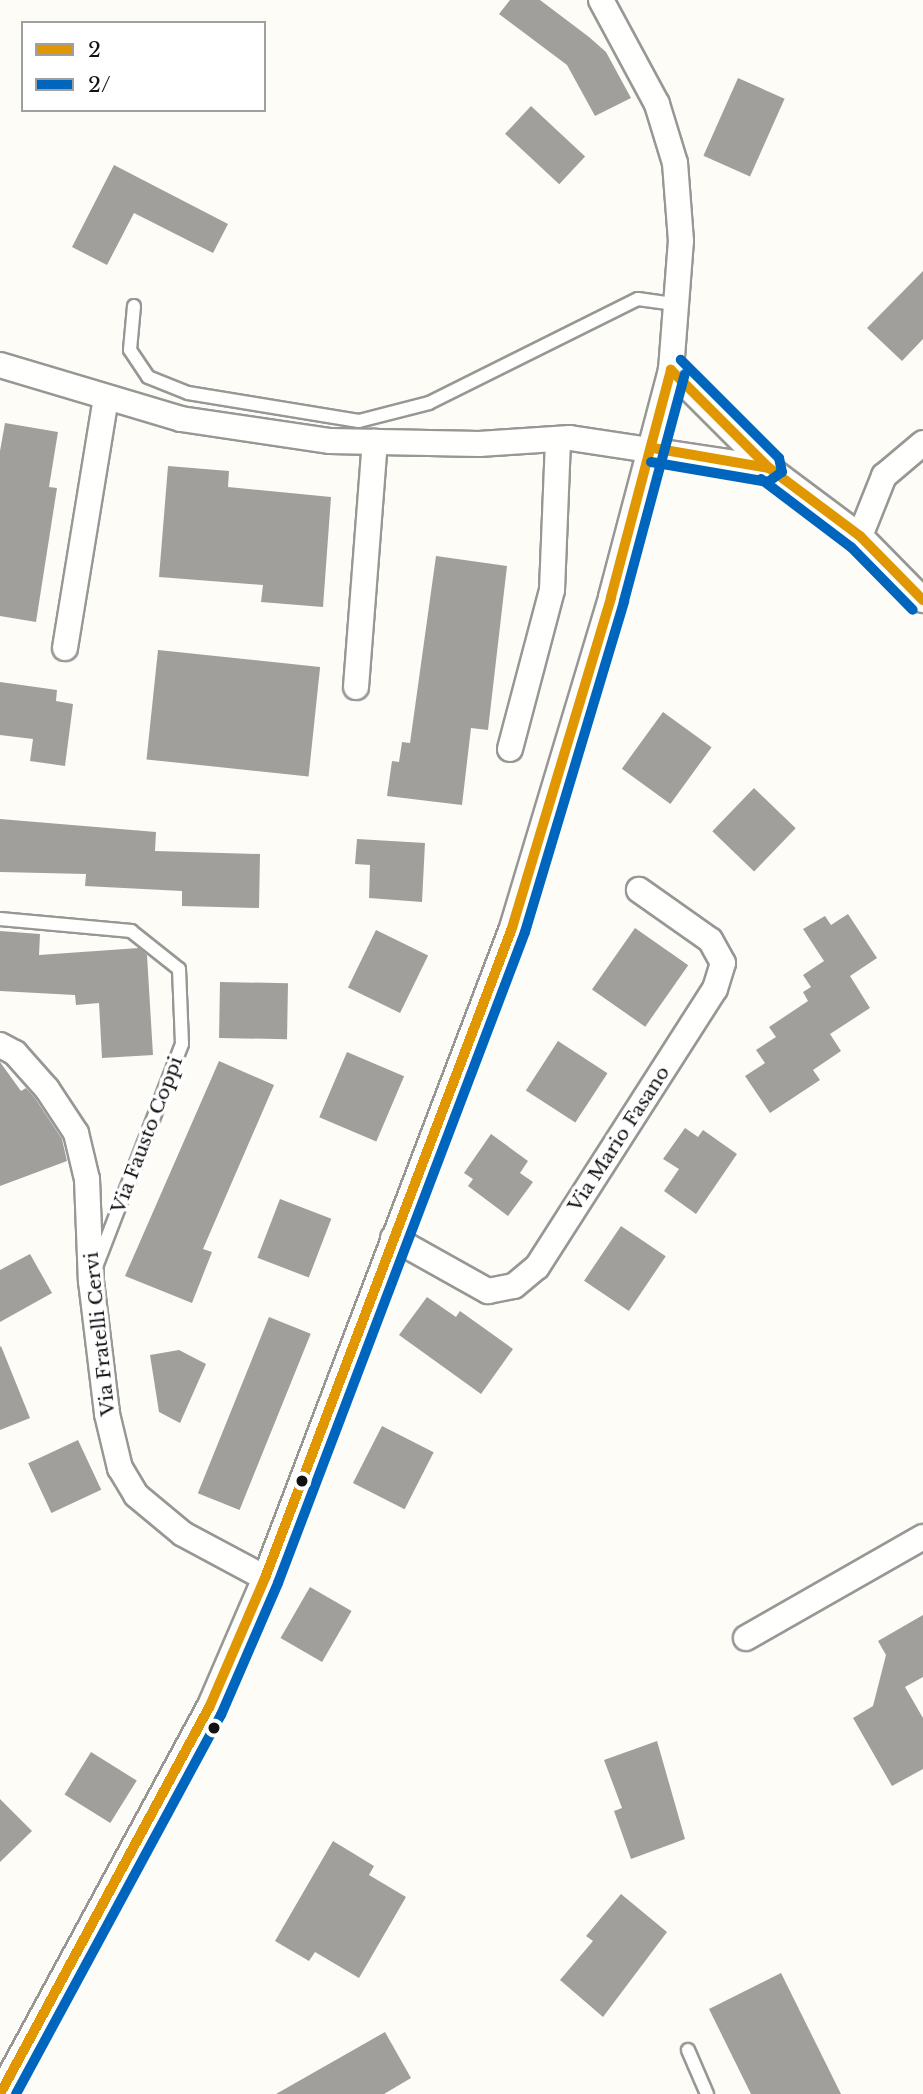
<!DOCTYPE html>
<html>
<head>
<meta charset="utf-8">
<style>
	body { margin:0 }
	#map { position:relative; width:923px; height:2094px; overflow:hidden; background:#fdfcf7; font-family:"Libre Baskerville",serif }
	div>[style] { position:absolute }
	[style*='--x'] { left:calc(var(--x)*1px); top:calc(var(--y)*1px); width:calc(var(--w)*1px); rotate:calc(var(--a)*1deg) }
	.building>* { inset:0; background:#a19f9c; transform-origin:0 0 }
	.roads { filter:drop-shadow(2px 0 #979795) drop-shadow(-2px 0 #979795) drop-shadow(0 2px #979795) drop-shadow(0 -2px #979795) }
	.lane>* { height:12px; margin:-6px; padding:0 6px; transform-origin:6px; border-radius:6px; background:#fffffe }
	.street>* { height:24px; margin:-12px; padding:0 12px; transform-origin:12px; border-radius:12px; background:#fffffe }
	.bus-1>* { height:10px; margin:-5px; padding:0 5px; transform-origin:5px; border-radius:5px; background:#e09702 }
	.bus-2>* { height:10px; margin:-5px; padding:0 5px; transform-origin:5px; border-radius:5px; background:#0065bd }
	.dots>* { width:19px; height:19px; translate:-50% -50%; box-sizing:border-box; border:4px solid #fff; border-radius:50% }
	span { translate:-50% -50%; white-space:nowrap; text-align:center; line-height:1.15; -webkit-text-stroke:7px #fff; paint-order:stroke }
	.street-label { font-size:19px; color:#111 }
	.legend { position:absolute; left:21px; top:21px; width:245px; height:91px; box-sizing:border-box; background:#fff; border:2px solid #a0a0a0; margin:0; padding:9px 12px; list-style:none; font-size:21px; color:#111 }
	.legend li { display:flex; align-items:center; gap:14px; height:35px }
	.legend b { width:35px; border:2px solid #a0a0a0 }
</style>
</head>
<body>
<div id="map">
	<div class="building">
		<i style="clip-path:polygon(510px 0,540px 0,589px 37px,606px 52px,631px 98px,595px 116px,567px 65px,499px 14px)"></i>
		<i style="left:738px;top:78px;width:51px;height:85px;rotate:24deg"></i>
		<i style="left:531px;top:106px;width:74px;height:38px;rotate:43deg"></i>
		<i style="clip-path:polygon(114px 165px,228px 224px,213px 253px,134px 213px,107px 265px,72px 247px)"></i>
		<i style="clip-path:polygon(923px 271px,923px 339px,902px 361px,867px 328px)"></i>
		<i style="clip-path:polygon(5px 423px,58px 432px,49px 487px,57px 488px,36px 622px,0 616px,0 451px)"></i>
		<i style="clip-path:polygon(168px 466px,229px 471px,228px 487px,331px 497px,323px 607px,261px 602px,263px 585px,159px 577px)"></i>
		<i style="clip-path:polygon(436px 556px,507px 566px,488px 730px,471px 728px,462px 805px,387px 796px,392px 761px,399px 762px,402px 742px,410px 743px)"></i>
		<i style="left:158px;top:650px;width:163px;height:110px;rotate:6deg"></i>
		<i style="clip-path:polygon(0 682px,57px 690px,56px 701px,73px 704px,65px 766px,30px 761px,33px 739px,0 735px)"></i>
		<i style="left:663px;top:712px;width:60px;height:70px;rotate:36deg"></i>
		<i style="left:754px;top:788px;width:58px;height:60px;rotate:44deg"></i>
		<i style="clip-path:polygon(0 819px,156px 832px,155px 851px,260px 854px,259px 908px,182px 906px,182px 891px,85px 886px,86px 874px,0 872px)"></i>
		<i style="clip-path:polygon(357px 839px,425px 843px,422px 902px,369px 898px,370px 865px,355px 864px)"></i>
		<i style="clip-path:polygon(848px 914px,877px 958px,850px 976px,870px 1008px,830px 1034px,841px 1051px,813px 1070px,820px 1080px,770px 1113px,745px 1076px,765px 1063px,756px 1050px,776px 1037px,769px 1027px,808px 1001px,803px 992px,811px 987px,803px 975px,824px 961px,803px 929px,825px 916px,831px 925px)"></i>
		<i style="left:635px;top:928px;width:65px;height:75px;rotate:35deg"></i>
		<i style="left:376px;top:930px;width:58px;height:64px;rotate:26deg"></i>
		<i style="clip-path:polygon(0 931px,40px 934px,39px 955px,139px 948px,147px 955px,153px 1055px,102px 1058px,99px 1003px,76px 1005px,75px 995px,0 991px)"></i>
		<i style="left:220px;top:982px;width:68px;height:56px;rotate:1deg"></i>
		<i style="left:558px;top:1041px;width:59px;height:59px;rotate:33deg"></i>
		<i style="left:347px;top:1052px;width:62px;height:71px;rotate:23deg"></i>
		<i style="clip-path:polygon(219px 1061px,274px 1085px,203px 1249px,212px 1252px,192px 1303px,125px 1276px)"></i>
		<i style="clip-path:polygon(0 1062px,21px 1091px,26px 1088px,35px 1098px,62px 1139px,67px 1161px,0 1186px)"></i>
		<i style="clip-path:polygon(685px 1128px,698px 1137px,703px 1130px,737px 1154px,696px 1214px,664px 1191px,679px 1169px,663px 1159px)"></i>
		<i style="clip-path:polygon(491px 1134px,528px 1161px,520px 1173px,533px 1182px,508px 1216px,468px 1186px,473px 1179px,464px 1173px)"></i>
		<i style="left:280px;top:1199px;width:55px;height:63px;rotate:21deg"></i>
		<i style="left:621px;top:1226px;width:54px;height:66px;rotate:34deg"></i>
		<i style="clip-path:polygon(30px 1254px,52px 1293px,0 1322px,0 1270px)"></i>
		<i style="clip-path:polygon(427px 1297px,456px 1317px,460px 1311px,513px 1349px,481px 1394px,399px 1335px)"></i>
		<i style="left:269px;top:1317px;width:45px;height:190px;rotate:22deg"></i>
		<i style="clip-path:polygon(1px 1346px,30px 1418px,0 1430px,0 1347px)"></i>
		<i style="clip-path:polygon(179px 1350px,206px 1364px,180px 1423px,159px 1412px,150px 1355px)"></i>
		<i style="left:382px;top:1426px;width:58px;height:64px;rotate:27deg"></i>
		<i style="left:78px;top:1440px;width:55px;height:55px;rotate:65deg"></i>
		<i style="left:310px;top:1587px;width:48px;height:59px;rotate:30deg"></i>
		<i style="clip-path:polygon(923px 1615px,923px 1677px,905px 1687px,923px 1718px,923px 1769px,892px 1786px,853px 1718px,873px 1706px,886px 1655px,878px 1641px)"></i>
		<i style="clip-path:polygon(657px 1741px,685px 1839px,631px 1859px,614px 1811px,622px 1808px,604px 1760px)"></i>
		<i style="left:91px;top:1752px;width:54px;height:50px;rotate:32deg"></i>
		<i style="clip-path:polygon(0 1799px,32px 1831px,0 1862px)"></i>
		<i style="clip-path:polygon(333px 1841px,374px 1866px,369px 1875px,406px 1897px,359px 1978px,315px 1952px,309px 1961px,275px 1941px)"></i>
		<i style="clip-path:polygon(621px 1894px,667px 1932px,603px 2017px,560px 1980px,593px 1941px,586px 1936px)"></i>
		<i style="clip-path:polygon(781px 1973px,841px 2094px,751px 2094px,709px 2009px)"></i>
		<i style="clip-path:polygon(385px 2032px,411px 2078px,384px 2094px,276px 2094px)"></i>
	</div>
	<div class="roads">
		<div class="lane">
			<i style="--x:134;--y:306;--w:44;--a:95.2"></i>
			<i style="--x:130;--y:350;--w:32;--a:56"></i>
			<i style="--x:148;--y:377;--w:43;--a:21.8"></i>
			<i style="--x:188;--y:393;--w:173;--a:9.3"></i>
			<i style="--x:359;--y:421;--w:72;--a:-14.4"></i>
			<i style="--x:429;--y:403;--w:233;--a:-26.5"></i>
			<i style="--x:638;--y:299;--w:37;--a:8"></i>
			<i style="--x:0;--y:919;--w:132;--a:5.2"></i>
			<i style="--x:131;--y:931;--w:61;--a:38.4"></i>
			<i style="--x:179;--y:969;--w:75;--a:87.7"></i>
			<i style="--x:182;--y:1044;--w:239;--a:111.1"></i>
			<i style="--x:688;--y:2050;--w:48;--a:66.6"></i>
		</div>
		<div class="street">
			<i style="--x:0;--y:365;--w:189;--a:16.6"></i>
			<i style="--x:181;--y:419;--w:151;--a:8.4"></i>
			<i style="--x:330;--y:441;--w:149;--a:1.2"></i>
			<i style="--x:479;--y:444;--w:91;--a:-3.8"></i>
			<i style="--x:570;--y:438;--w:201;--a:8.6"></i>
			<i style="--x:769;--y:468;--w:139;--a:-135"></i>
			<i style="--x:769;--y:468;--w:114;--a:36.8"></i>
			<i style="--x:860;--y:536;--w:90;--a:45.5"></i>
			<i style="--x:860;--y:536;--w:65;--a:-68.2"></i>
			<i style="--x:884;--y:476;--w:51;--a:-40.2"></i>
			<i style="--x:65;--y:648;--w:254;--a:-80.7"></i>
			<i style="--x:356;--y:687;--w:246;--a:-85.6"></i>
			<i style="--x:510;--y:749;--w:164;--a:-75.2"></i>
			<i style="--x:552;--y:590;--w:151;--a:-87.7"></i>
			<i style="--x:0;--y:1045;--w:17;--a:28"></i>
			<i style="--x:15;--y:1053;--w:48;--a:48.4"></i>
			<i style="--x:47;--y:1089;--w:53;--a:56.6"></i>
			<i style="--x:76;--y:1133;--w:47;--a:76.6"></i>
			<i style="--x:87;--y:1179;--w:102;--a:87.8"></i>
			<i style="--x:91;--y:1281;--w:134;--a:83.1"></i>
			<i style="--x:107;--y:1414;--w:56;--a:76.5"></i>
			<i style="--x:120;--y:1468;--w:31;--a:59"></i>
			<i style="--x:136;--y:1495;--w:61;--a:39.7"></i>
			<i style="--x:183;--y:1534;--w:93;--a:28.2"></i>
			<i style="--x:393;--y:1238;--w:109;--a:29.2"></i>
			<i style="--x:488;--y:1291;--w:26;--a:-11"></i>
			<i style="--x:514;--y:1286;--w:30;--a:-40"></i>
			<i style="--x:537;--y:1267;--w:330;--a:-57.4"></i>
			<i style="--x:715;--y:989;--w:27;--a:-73"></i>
			<i style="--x:723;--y:963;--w:26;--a:-119"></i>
			<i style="--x:710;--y:940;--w:87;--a:-144.8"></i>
			<i style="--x:746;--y:1638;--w:204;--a:-29.7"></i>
			<i style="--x:0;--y:2094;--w:439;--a:-61.6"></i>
			<i style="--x:209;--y:1708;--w:142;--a:-66.7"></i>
			<i style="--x:265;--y:1578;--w:695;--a:-69.19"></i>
			<i style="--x:512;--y:928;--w:345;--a:-73.3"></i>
			<i style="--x:611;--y:597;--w:235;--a:-75.2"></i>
			<i style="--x:671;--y:370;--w:129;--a:-85.6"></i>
			<i style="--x:681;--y:241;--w:78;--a:-94.4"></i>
			<i style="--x:675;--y:163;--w:62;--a:-107"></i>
			<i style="--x:657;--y:104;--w:118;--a:-118.3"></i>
		</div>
	</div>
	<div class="bus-1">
		<i style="--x:653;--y:448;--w:118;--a:9.8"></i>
		<i style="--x:769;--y:468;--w:139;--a:-135"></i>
		<i style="--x:769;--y:468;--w:114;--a:36.8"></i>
		<i style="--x:860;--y:536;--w:90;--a:45.5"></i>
		<i style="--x:0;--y:2094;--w:439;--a:-61.6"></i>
		<i style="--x:209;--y:1708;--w:142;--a:-66.7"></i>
		<i style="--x:265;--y:1578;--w:695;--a:-69.19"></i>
		<i style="--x:512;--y:928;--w:345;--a:-73.3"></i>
		<i style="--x:611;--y:597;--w:235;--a:-75.2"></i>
	</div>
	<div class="bus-2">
		<i style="--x:651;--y:462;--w:119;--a:9.7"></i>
		<i style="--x:768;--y:482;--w:17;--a:-36"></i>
		<i style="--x:782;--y:472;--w:14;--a:-102"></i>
		<i style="--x:779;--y:458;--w:139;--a:-135"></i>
		<i style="--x:761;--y:479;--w:113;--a:37.1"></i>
		<i style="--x:851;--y:547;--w:88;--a:45.5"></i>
		<i style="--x:16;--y:2094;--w:431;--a:-61.6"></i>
		<i style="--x:221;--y:1715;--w:144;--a:-66.6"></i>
		<i style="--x:278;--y:1583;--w:696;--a:-69.22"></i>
		<i style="--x:525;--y:932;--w:345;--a:-73.3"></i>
		<i style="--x:624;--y:601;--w:235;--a:-75"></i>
	</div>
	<div class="dots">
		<i style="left:302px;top:1481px;background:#111"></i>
		<i style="left:214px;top:1728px;background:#111"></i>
	</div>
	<div class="street-label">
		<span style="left:147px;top:1135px;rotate:-69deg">Via Fausto Coppi</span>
		<span style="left:619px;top:1139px;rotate:-57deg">Via Mario Fasano</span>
		<span style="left:100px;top:1334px;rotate:-96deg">Via Fratelli Cervi</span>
	</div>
	<ul class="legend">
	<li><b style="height:9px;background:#e09702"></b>2</li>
	<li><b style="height:9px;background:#0065bd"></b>2/</li>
	</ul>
</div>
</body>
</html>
